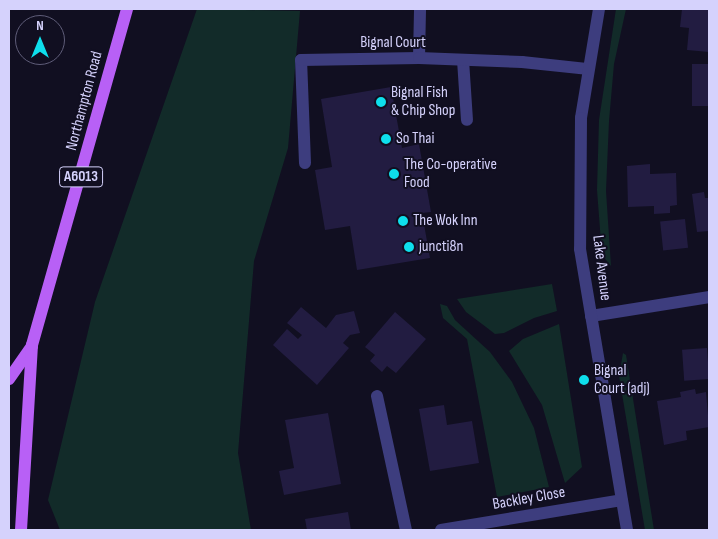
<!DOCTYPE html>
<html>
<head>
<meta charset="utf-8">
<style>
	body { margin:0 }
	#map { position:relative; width:718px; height:539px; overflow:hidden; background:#110f21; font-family:"Sofia Sans Condensed",sans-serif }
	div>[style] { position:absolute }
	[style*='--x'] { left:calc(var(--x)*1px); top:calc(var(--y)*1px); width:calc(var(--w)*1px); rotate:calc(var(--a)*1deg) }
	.green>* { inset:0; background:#122b29 }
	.building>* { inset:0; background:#221c41; transform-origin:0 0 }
	.service>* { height:12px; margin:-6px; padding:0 6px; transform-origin:6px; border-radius:6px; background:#3d3d7e }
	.minor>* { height:12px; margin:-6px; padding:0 6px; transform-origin:6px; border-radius:6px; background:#3d3d7e }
	.tertiary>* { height:12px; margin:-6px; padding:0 6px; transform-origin:6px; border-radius:6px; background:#3d3d7e }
	.primary>* { height:12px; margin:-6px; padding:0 6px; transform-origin:6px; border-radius:6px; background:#b860f6 }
	.dots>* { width:14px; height:14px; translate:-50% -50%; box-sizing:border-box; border:2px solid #110f21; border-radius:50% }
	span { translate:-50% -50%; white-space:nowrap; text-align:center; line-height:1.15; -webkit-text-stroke:4px #110f21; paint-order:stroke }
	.shield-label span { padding:1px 4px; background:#110f21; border:1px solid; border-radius:4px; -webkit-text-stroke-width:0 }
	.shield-label { font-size:15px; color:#d5d2fc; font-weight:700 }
	.street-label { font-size:16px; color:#d5d2fc }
	.poi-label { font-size:16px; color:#d5d2fc }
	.left { translate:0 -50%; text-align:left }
	.frame { position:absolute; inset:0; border:10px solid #d5d2fc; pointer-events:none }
	.north { position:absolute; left:15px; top:15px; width:50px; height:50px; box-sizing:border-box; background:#110f21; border:1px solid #5f5d79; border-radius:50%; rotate:0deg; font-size:14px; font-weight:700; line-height:20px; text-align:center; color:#d5d2fc }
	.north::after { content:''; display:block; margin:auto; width:18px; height:22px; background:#0edfec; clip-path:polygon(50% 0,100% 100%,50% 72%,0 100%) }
</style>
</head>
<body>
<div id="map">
	<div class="green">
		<i style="clip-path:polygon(197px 9px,300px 11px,288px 148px,254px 261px,238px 453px,251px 530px,60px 530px,48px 500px,95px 302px)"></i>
		<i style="clip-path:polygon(616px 9px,626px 9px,614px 64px,609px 121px,606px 191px,611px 266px,602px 255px,597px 190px,599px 120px)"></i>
		<i style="clip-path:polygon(552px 284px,557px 311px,534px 318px,504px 333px,495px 334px,486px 327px,466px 312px,457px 299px)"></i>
		<i style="clip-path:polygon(440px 304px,447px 306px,455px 320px,490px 352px,512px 382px,534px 428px,549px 487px,497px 497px,467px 339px,443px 318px)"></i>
		<i style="clip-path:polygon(559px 324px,582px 467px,565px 483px,542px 405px,509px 351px,523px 339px)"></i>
		<i style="clip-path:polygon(623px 353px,626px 355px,654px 530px,645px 530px,619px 376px)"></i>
	</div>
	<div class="building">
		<i style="clip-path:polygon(682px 9px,709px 9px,709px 52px,687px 50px,689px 28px,680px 27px)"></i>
		<i style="left:709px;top:64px;width:42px;height:17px;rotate:90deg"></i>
		<i style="clip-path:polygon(391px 87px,402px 148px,419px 144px,431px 212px,422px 213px,430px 258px,357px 270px,350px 226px,325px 230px,315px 170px,332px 167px,321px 99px)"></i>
		<i style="clip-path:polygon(650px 164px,650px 174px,676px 173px,677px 205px,670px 206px,670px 213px,654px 214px,654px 206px,628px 207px,627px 166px)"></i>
		<i style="clip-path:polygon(704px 192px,705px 198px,709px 198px,709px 231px,697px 232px,692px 194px)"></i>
		<i style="left:685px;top:219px;width:29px;height:25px;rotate:84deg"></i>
		<i style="clip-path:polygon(301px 307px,326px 328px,336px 315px,354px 311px,360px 333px,350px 335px,343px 343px,349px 348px,317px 385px,273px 345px,287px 329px,298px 339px,302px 335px,287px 323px)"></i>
		<i style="clip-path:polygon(395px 312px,426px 339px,396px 373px,387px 366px,382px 372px,370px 361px,375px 355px,365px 347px)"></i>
		<i style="left:707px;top:348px;width:31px;height:25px;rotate:86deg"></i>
		<i style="clip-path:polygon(695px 389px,696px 394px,706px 392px,709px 427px,686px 431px,687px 440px,664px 445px,657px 401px,681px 397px,680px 392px)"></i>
		<i style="clip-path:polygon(444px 405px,447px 425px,472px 421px,479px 463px,430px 471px,419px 409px)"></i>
		<i style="clip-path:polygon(328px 413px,341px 484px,284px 495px,279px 471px,294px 468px,285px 420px)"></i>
		<i style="clip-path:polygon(348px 512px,351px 530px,307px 530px,305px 519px)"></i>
	</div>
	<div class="service">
		<i style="--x:419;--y:58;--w:49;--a:-88.8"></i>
		<i style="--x:463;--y:60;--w:60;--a:86.2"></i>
	</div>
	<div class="minor">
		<i style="--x:305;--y:163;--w:103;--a:-92.2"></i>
		<i style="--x:301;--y:60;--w:118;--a:-1"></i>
		<i style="--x:419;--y:58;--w:103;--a:2.2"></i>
		<i style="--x:522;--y:62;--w:65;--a:6.1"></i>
		<i style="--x:591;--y:316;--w:120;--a:-9.1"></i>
		<i style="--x:377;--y:396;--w:137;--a:77.8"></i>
		<i style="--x:441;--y:530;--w:183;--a:-9.4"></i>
	</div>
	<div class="tertiary">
		<i style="--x:599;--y:9;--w:110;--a:99.4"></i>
		<i style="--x:581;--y:118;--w:131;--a:90.4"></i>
		<i style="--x:580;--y:249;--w:285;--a:80.5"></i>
	</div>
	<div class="primary">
		<i style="--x:9;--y:379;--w:40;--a:-55.1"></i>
		<i style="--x:21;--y:530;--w:185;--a:-86.6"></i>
		<i style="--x:32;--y:345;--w:349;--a:-74.2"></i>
	</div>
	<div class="dots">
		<i style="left:381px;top:102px;background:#0edfec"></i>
		<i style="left:386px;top:139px;background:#0edfec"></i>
		<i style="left:394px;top:174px;background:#0edfec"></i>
		<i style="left:403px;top:221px;background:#0edfec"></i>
		<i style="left:409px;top:247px;background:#0edfec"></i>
		<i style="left:584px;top:380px;background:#0edfec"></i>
	</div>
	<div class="shield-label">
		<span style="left:81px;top:177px">A6013</span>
	</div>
	<div class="street-label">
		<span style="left:393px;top:43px">Bignal Court</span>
		<span style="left:85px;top:101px;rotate:-75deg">Northampton Road</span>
		<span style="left:601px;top:268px;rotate:83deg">Lake Avenue</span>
		<span style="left:529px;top:499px;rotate:-10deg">Backley Close</span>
	</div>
	<div class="poi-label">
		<span class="left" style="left:391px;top:102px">Bignal Fish<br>&amp; Chip Shop</span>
		<span class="left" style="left:396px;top:139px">So Thai</span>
		<span class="left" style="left:404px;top:174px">The Co-operative<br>Food</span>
		<span class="left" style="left:413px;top:221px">The Wok Inn</span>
		<span class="left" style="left:419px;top:247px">juncti8n</span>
		<span class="left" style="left:594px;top:380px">Bignal<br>Court (adj)</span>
	</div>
	<div class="frame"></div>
	<div class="north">N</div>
</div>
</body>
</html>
